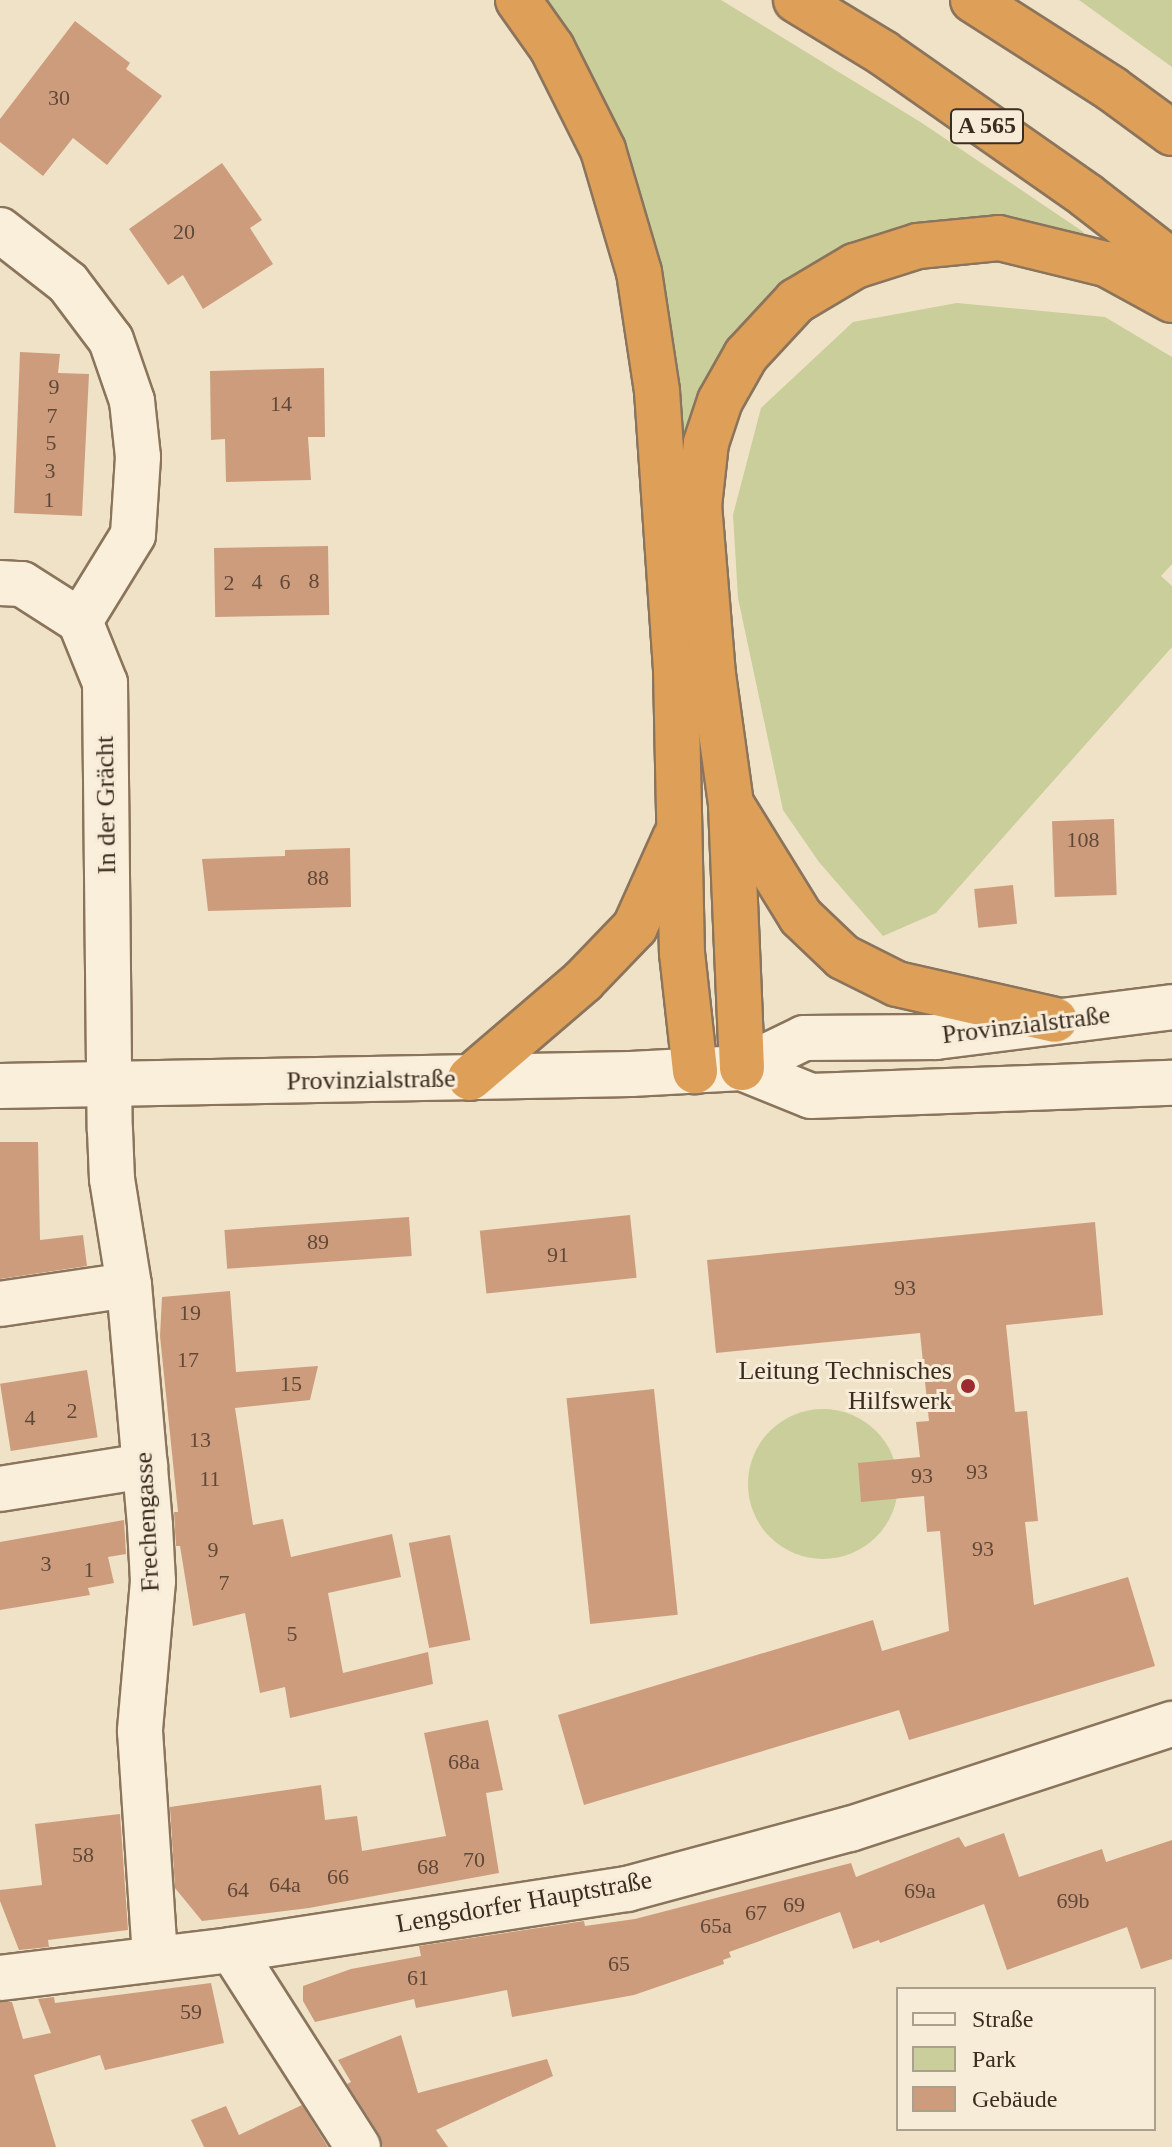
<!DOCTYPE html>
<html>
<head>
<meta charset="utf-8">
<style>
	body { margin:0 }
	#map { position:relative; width:1172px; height:2147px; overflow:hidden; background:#efe2c7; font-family:Georgia,serif }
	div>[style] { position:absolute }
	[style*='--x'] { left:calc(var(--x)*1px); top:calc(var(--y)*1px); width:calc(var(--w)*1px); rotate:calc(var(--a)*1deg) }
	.green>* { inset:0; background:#c9ce9a }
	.round { border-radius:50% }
	.building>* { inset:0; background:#cd9c7d; transform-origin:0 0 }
	.roads { filter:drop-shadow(2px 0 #8b745c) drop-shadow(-2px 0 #8b745c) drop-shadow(0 2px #8b745c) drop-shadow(0 -2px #8b745c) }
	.minor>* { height:44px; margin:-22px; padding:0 22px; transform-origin:22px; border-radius:22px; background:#f9efdb }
	.secondary>* { height:44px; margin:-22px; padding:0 22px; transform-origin:22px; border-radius:22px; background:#f9efdb }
	.motorway>* { height:44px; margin:-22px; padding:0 22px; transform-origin:22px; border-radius:22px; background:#de9f58 }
	.dots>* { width:22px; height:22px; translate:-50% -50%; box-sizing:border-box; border:4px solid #f6ecd7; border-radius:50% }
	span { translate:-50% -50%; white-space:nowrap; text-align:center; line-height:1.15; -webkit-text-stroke:6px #f6ecd7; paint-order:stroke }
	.number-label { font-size:22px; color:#604837 }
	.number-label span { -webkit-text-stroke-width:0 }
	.shield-label span { padding:2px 6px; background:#f6ecd7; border:2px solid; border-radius:6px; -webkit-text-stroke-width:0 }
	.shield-label { font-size:24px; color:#3b2c20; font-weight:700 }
	.street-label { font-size:26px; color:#3b2c20 }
	.poi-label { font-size:26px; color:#3b2c20 }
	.right { translate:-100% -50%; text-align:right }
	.legend { position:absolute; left:896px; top:1987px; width:260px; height:144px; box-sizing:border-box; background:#f6ecd7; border:2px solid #ab9f8e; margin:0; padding:10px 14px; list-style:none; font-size:24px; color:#3b2c20 }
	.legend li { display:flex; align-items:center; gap:16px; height:40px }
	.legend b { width:40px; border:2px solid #ab9f8e }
</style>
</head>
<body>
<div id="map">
	<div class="green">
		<i style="clip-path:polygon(536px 0,721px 0,922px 123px,1082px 231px,1093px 244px,854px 250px,684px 459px,681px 420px)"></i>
		<i style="clip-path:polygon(1079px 0,1172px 0,1172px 67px)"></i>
		<i style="clip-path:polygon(957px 303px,1105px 317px,1172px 357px,1172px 564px,1161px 576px,1172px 586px,1172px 647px,936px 913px,883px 936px,819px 862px,783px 810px,738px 598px,733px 515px,761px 408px,853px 322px)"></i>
		<i class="round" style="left:748px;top:1409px;width:150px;height:150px"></i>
	</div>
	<div class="building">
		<i style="clip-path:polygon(75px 21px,130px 63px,126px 69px,162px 96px,107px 165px,73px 138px,43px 176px,0 142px,0 119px)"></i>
		<i style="clip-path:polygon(222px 163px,262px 220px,250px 228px,273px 264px,203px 309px,183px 275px,168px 285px,129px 229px)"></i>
		<i style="clip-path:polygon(20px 352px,60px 354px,58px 373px,89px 374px,82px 516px,14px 513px)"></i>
		<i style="clip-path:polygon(324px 368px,325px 437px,308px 437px,311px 480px,226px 482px,225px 439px,211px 440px,210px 371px)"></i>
		<i style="left:328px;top:546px;width:69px;height:114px;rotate:89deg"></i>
		<i style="left:1114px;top:819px;width:76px;height:62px;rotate:88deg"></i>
		<i style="clip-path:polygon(350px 848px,351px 907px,208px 911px,202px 859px,285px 856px,285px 850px)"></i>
		<i style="left:1013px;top:885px;width:39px;height:39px;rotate:84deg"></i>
		<i style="clip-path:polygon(0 1142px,38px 1142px,40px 1240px,83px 1235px,87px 1266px,0 1279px)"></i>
		<i style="left:630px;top:1215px;width:63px;height:151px;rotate:84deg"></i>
		<i style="left:409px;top:1217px;width:39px;height:185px;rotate:86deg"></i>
		<i style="clip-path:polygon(1095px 1222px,1103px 1315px,1006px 1325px,1015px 1412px,1027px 1411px,1038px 1521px,1025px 1522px,1034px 1605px,1128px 1577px,1155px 1666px,909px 1740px,899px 1710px,584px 1805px,558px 1715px,873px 1620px,882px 1651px,949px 1631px,940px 1531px,927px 1532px,924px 1496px,861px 1502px,858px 1463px,920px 1457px,916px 1422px,929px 1421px,920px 1333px,716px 1353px,707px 1260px)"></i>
		<i style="clip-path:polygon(230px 1291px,236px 1372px,318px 1366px,310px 1400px,235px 1408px,253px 1525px,283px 1519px,291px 1557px,392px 1534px,401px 1577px,328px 1593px,343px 1673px,428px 1652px,433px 1684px,290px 1718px,285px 1687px,260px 1693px,245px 1613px,193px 1626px,180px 1546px,176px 1546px,174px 1512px,178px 1512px,160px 1336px,162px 1297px)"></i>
		<i style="left:87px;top:1370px;width:68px;height:88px;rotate:81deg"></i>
		<i style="left:654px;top:1389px;width:227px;height:88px;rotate:84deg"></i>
		<i style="clip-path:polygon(124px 1520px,126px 1554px,108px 1557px,114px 1583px,88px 1588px,90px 1595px,0 1610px,0 1542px)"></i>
		<i style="left:450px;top:1535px;width:107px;height:42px;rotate:79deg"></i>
		<i style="clip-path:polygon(488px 1720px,503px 1790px,486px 1793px,499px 1873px,309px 1908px,202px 1921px,175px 1888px,170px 1807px,321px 1785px,325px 1820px,357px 1816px,362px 1851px,446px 1836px,424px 1733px)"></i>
		<i style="clip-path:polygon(120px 1814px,128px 1930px,48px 1940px,49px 1947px,19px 1950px,0 1901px,0 1890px,42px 1885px,35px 1824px)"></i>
		<i style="clip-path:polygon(1004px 1833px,1019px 1877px,1102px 1849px,1106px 1862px,1172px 1840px,1172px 1959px,1141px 1969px,1127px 1927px,1007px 1970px,984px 1904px,880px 1943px,879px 1940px,853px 1949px,840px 1912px,729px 1952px,731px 1957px,723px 1960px,724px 1964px,634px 1995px,512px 2017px,507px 1990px,416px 2008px,414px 1999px,315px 2022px,303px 2001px,303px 1986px,351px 1969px,421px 1956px,419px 1946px,584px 1921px,585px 1926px,635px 1919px,851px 1863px,856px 1877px,959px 1837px,965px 1847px)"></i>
		<i style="clip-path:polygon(211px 1983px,224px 2043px,105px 2070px,100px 2055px,34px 2075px,56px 2147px,0 2147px,0 2002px,12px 2002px,23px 2039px,51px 2033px,38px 1999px,54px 1997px,55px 2003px)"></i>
		<i style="clip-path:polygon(401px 2035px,418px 2093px,547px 2059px,553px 2076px,436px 2130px,448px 2147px,383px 2147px,379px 2134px,347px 2084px,351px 2082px,338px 2060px)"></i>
		<i style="clip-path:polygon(302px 2105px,328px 2147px,204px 2147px,191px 2120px,226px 2106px,239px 2135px)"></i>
	</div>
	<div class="roads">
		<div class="minor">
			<i style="--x:0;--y:230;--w:86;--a:37.9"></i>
			<i style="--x:68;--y:283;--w:71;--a:53"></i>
			<i style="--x:111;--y:340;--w:65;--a:71"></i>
			<i style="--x:132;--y:401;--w:56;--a:83.9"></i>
			<i style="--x:138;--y:457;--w:78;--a:93.7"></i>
			<i style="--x:133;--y:535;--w:101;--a:121.6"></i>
			<i style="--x:0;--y:583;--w:22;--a:3"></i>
			<i style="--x:22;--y:584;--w:69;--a:32.5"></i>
			<i style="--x:80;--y:621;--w:67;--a:68"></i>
			<i style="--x:105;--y:683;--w:447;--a:89.4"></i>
			<i style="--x:110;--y:1130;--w:49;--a:87.7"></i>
			<i style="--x:112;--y:1179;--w:107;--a:80.9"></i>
			<i style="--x:129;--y:1285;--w:242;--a:85"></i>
			<i style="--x:150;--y:1526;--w:55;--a:86.9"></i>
			<i style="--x:153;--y:1581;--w:151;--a:95"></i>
			<i style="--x:140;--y:1731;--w:228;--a:86.2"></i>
			<i style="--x:0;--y:1304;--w:130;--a:-8.4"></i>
			<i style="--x:0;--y:1489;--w:147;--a:-9"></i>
			<i style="--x:232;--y:1950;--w:234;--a:57.4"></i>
			<i style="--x:0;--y:1978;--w:234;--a:-6.9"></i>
			<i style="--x:232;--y:1950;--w:400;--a:-8.8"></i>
			<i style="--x:627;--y:1889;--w:231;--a:-15.1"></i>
			<i style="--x:850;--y:1829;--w:339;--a:-18.1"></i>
		</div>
		<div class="secondary">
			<i style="--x:742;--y:1068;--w:74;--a:22.1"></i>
			<i style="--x:811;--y:1096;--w:361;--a:-2.1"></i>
			<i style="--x:0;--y:1086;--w:631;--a:-1.09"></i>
			<i style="--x:631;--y:1074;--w:111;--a:-3.1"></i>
			<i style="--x:742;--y:1068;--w:69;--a:-25.8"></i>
			<i style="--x:804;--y:1038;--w:132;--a:-0.4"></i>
			<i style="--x:936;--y:1037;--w:238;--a:-7.2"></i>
		</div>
		<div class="motorway">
			<i style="--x:518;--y:0;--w:59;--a:54.7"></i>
			<i style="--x:552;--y:48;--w:114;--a:63.4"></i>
			<i style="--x:603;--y:150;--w:127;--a:73.6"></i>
			<i style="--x:639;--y:272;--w:120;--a:81.4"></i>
			<i style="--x:657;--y:391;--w:279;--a:86.1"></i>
			<i style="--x:676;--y:669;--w:284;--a:88.8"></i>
			<i style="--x:682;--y:953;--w:119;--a:83.7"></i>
			<i style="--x:796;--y:0;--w:102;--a:31.3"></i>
			<i style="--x:883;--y:53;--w:249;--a:35"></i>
			<i style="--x:1087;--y:196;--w:108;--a:37.8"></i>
			<i style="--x:973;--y:0;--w:165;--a:32.6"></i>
			<i style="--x:1112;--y:89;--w:74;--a:36.3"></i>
			<i style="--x:733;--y:807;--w:129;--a:58.3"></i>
			<i style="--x:801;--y:917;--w:58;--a:43.6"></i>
			<i style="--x:843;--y:957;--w:60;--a:26.6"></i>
			<i style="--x:897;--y:984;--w:162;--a:12.8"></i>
			<i style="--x:742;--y:1068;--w:264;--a:-92.4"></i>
			<i style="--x:731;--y:804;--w:130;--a:-97.9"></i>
			<i style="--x:713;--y:675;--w:170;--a:-94.7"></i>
			<i style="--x:699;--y:506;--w:63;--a:-83.7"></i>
			<i style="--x:706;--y:443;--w:44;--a:-71.6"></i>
			<i style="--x:720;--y:401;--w:53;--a:-60.5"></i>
			<i style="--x:746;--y:355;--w:74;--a:-47.2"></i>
			<i style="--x:796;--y:301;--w:69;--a:-30.7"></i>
			<i style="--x:855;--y:266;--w:66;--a:-17.6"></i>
			<i style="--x:918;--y:246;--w:81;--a:-5.6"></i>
			<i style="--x:999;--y:238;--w:110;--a:13.7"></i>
			<i style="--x:1106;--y:264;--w:75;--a:28.6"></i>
			<i style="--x:470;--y:1078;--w:149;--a:-40.6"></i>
			<i style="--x:583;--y:981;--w:75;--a:-46.1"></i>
			<i style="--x:635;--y:927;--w:98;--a:-65.8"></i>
		</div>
	</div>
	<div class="dots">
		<i style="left:968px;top:1386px;background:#9b2b30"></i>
	</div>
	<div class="number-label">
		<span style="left:59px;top:98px">30</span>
		<span style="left:184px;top:232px">20</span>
		<span style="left:54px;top:387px">9</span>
		<span style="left:281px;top:404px">14</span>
		<span style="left:52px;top:416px">7</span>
		<span style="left:51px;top:443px">5</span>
		<span style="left:50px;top:471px">3</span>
		<span style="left:49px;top:500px">1</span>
		<span style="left:314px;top:581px">8</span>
		<span style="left:257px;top:582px">4</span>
		<span style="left:285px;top:582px">6</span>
		<span style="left:229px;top:583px">2</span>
		<span style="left:1083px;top:840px">108</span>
		<span style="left:318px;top:878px">88</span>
		<span style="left:318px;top:1242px">89</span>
		<span style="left:558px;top:1255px">91</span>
		<span style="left:905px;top:1288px">93</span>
		<span style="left:190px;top:1313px">19</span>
		<span style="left:188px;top:1360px">17</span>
		<span style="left:291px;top:1384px">15</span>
		<span style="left:72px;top:1411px">2</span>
		<span style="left:30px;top:1418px">4</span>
		<span style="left:200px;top:1440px">13</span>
		<span style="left:977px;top:1472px">93</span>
		<span style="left:922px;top:1476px">93</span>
		<span style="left:210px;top:1479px">11</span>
		<span style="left:983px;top:1549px">93</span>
		<span style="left:213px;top:1550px">9</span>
		<span style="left:46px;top:1564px">3</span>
		<span style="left:89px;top:1570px">1</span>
		<span style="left:224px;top:1583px">7</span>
		<span style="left:292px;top:1634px">5</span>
		<span style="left:464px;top:1762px">68a</span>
		<span style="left:83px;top:1855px">58</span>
		<span style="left:474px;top:1860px">70</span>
		<span style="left:428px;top:1867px">68</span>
		<span style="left:338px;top:1877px">66</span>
		<span style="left:285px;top:1885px">64a</span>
		<span style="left:238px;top:1890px">64</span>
		<span style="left:920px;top:1891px">69a</span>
		<span style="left:1073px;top:1901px">69b</span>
		<span style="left:794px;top:1905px">69</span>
		<span style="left:756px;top:1913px">67</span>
		<span style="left:716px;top:1926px">65a</span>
		<span style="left:619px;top:1964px">65</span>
		<span style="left:418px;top:1978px">61</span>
		<span style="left:191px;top:2012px">59</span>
	</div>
	<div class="shield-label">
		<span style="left:987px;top:126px">A 565</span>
	</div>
	<div class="street-label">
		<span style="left:106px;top:805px;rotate:-91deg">In der Grächt</span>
		<span style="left:1026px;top:1025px;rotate:-7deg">Provinzialstraße</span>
		<span style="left:371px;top:1080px;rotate:-1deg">Provinzialstraße</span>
		<span style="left:147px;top:1522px;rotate:-93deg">Frechengasse</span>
		<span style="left:524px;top:1902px;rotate:-10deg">Lengsdorfer Hauptstraße</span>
	</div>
	<div class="poi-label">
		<span class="right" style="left:952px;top:1386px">Leitung Technisches<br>Hilfswerk</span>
	</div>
	<ul class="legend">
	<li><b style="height:10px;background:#f9efdb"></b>Straße</li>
	<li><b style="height:22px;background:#c9ce9a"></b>Park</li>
	<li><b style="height:22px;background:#cd9c7d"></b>Gebäude</li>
	</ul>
</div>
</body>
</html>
